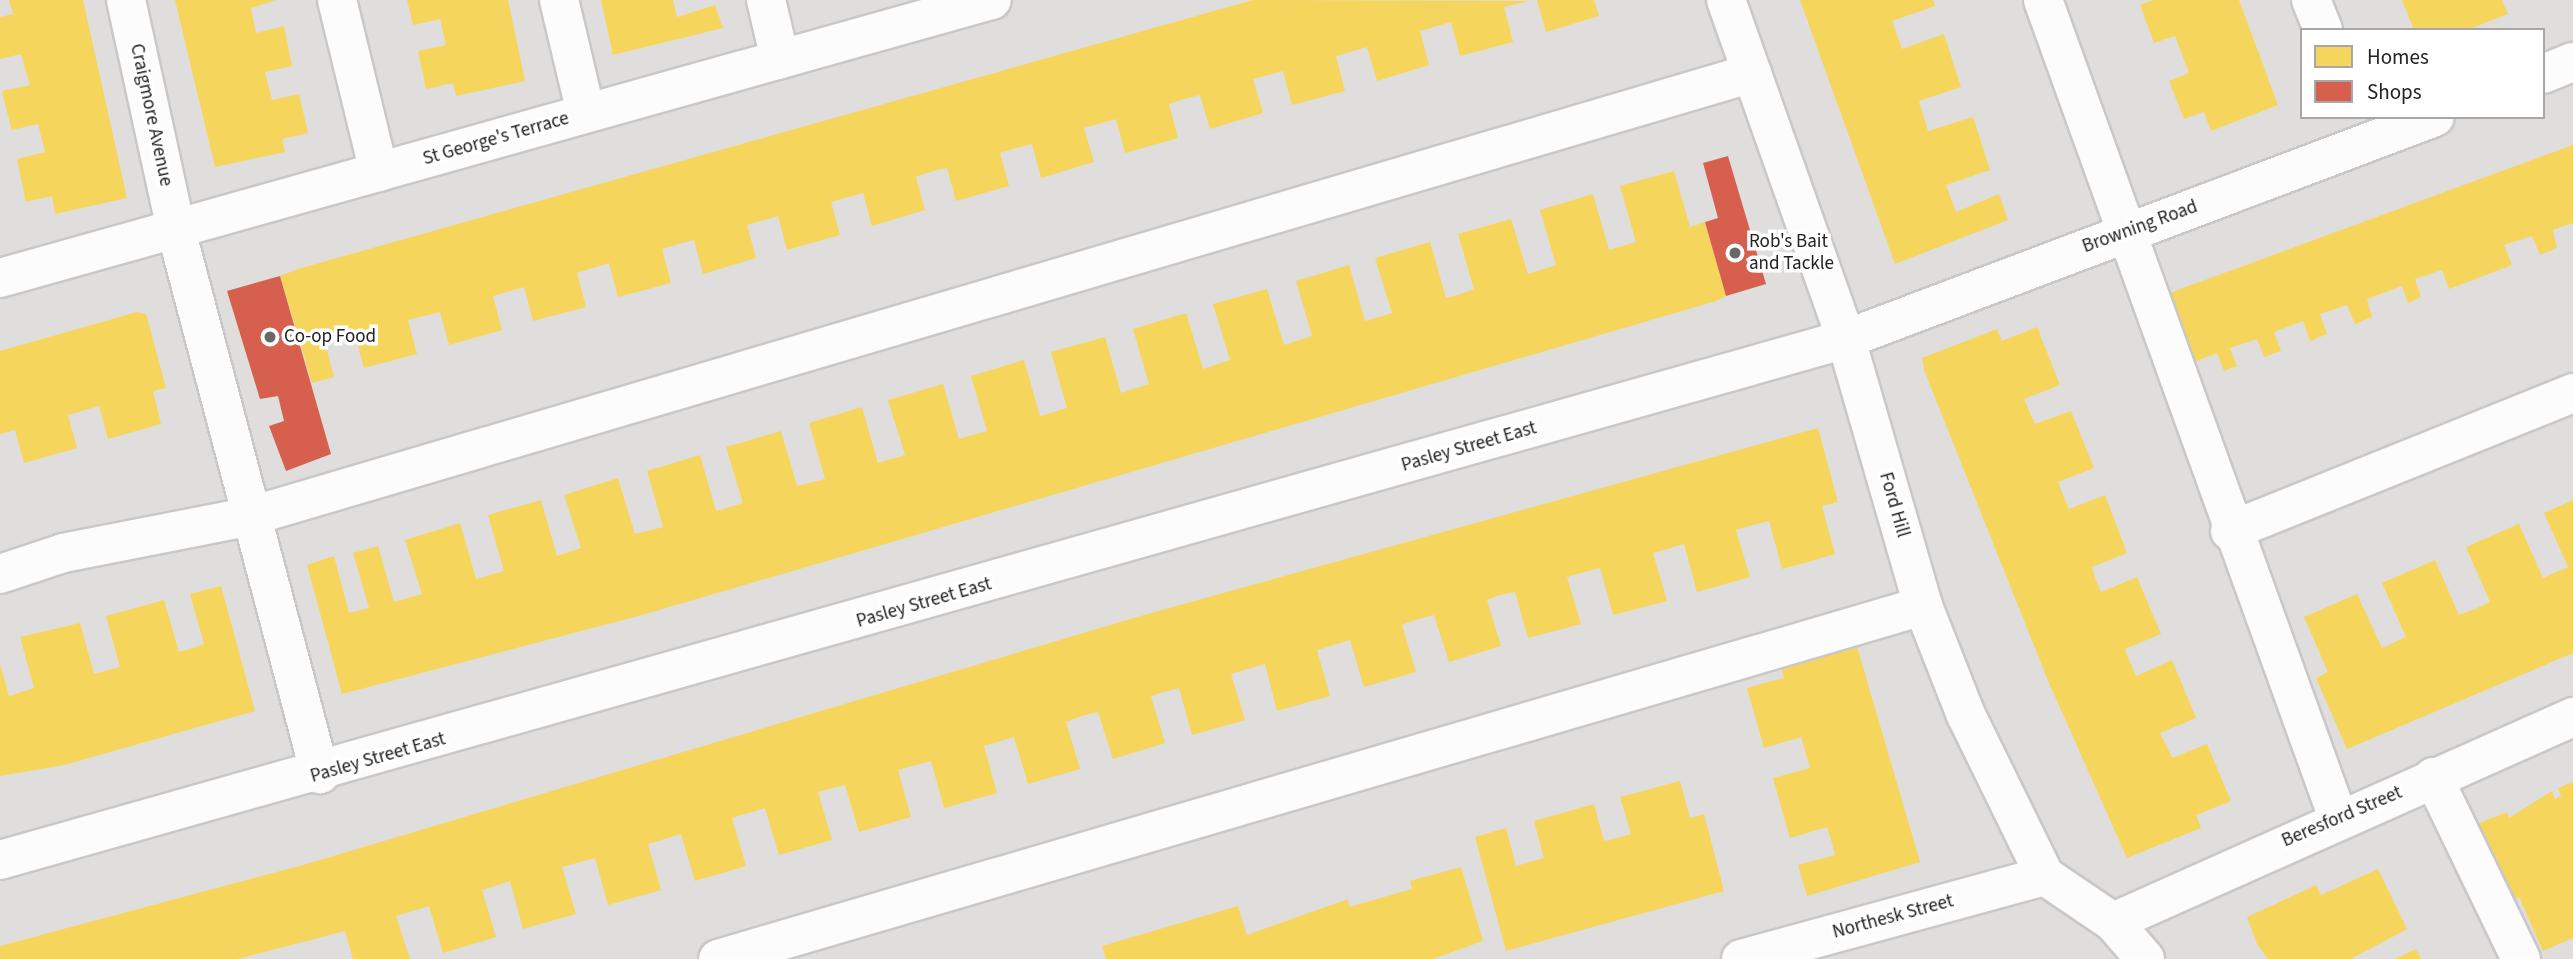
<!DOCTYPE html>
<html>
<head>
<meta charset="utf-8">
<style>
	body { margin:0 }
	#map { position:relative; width:2573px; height:959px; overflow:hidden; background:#f0eeeb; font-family:"Source Sans 3",sans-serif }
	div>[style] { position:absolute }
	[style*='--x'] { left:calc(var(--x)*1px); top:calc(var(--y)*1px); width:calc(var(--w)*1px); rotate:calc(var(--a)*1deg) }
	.residential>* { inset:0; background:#dfdedc }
	.homes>* { inset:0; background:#f6d55c }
	.shops>* { inset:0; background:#d6604d }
	.roads { filter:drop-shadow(2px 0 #c9c8c7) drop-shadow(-2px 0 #c9c8c7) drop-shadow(0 2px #c9c8c7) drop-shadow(0 -2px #c9c8c7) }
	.minor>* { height:38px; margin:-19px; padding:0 19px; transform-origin:19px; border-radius:19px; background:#fdfcfc }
	.dots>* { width:19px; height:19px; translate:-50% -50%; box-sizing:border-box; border:4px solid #fff; border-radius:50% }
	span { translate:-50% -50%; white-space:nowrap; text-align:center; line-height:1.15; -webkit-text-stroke:7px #fff; paint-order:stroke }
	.street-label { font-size:19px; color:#222 }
	.poi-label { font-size:19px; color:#222 }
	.left { translate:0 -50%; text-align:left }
	.legend { position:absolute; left:2300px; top:28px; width:245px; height:91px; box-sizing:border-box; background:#fff; border:2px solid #a7a7a7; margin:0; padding:9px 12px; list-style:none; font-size:21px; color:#222 }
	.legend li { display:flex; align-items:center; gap:14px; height:35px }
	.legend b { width:35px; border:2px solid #a7a7a7 }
</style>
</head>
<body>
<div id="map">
	<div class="residential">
		<i style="clip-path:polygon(evenodd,0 0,2573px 0,2573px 959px,0 959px,0 0,2302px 30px,2543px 30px,2543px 117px,2302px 117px,2302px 30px)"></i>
	</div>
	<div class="homes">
		<i style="clip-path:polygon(9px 0,83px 0,127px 198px,55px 214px,52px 196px,26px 202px,17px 159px,45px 152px,38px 124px,12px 130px,7px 112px,2px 91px,30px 85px,21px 54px,0 59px,0 17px,13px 14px)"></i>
		<i style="clip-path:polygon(175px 0,276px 0,251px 8px,256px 33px,284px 26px,292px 66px,265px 72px,272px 100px,299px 94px,308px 133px,282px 139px,285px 152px,215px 167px)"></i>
		<i style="clip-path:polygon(407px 0,508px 0,525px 81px,456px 96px,453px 83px,426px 89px,418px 51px,446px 45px,440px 19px,413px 25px)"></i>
		<i style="clip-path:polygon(601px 0,673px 0,677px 17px,715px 5px,723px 28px,613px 55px)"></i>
		<i style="clip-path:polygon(1253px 0,1529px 1px,1504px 7px,1513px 42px,1460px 56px,1451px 22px,1420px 31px,1429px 65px,1377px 81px,1367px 47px,1336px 56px,1345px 91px,1292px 105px,1283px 71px,1253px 79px,1263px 113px,1210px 129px,1200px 95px,1184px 99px,1169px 104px,1178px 138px,1125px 153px,1116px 119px,1084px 128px,1094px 162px,1041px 178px,1032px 144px,1016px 148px,1000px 153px,1009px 186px,956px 201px,947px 168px,933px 171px,916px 177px,925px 210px,872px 226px,863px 193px,831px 202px,840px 235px,787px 250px,778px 216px,747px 225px,756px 258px,703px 274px,694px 240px,678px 244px,662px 249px,671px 283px,618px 297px,609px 263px,577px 273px,586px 307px,533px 321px,524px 287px,493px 296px,502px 330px,449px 345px,440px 312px,408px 320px,417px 354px,364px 368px,355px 335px,341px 338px,325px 343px,334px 377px,312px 383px,280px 276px,298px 269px)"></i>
		<i style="clip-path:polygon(1537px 0,1594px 0,1599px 16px,1546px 32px)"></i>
		<i style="clip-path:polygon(1800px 0,1933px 0,1935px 6px,1892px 21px,1902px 49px,1944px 34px,1961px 87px,1919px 101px,1928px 131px,1973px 117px,1990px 170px,1946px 185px,1956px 212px,1999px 194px,2008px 220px,1895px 264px)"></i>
		<i style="clip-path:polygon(2154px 0,2239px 0,2278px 105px,2211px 131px,2204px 112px,2184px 119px,2169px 81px,2189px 73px,2175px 36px,2154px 43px,2140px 5px)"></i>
		<i style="clip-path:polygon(2402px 0,2502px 0,2508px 14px,2467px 30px,2414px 30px)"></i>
		<i style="clip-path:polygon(2573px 145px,2573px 223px,2553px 230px,2557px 248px,2540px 255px,2532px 236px,2504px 245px,2512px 265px,2449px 289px,2442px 270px,2415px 279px,2421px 297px,2408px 303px,2402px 286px,2367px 299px,2372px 317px,2355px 324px,2347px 305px,2320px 314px,2327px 334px,2310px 341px,2303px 321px,2274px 332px,2281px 351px,2264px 357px,2257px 339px,2230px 348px,2237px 366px,2224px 371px,2217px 353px,2182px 367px,2156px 298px)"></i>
		<i style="clip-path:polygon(1674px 171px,1690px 227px,1705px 222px,1726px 296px,1716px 301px,642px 615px,342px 694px,307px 565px,334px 556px,349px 613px,369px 608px,353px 553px,378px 546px,394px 602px,422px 594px,405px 540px,460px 523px,476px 579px,504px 571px,488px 515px,541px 500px,557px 556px,581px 548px,564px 495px,618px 478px,635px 534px,663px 527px,647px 471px,700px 455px,716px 511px,743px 503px,726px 447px,781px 431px,797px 486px,825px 479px,809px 423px,862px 407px,878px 463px,891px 459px,905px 455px,888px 400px,943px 384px,959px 439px,987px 431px,971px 376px,1024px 360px,1040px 416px,1067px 408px,1051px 352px,1105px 337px,1121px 393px,1136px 388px,1149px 384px,1133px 329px,1186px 313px,1203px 369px,1230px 360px,1213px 304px,1267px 289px,1284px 345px,1312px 336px,1296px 281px,1349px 265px,1365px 321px,1392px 313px,1375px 258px,1430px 242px,1446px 298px,1461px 294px,1474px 289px,1458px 234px,1511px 219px,1528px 274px,1541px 270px,1556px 265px,1540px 210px,1593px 194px,1609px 250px,1636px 242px,1620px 186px)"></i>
		<i style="clip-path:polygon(137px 312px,146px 314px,166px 388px,153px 391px,161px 424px,108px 439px,99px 406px,68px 415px,77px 448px,24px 463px,15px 430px,0 434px,0 351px)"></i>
		<i style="clip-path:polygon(2037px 327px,2060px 385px,2024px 399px,2035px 424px,2071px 411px,2094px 468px,2058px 482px,2063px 495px,2069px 509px,2105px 495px,2127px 553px,2092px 567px,2096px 580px,2101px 592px,2137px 577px,2161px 634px,2125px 649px,2130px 662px,2136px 676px,2172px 660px,2196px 718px,2160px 733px,2166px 745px,2172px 758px,2207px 744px,2231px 801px,2196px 815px,2201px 828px,2127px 858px,2049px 683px,1924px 370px,1922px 358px,1997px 329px,2002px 341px)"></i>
		<i style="clip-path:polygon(1818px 428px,1838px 502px,1822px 506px,1835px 554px,1808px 562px,1782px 569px,1769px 521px,1753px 525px,1736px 530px,1750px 577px,1697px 592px,1684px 544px,1653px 553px,1667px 601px,1613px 615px,1600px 568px,1585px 572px,1567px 577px,1581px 624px,1528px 638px,1515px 592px,1500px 595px,1487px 600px,1501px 646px,1449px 662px,1434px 615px,1418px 619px,1402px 625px,1416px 672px,1364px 687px,1350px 640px,1317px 650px,1330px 696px,1277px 711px,1265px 664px,1231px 674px,1245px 720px,1192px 735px,1179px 688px,1164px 692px,1151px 696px,1165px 743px,1113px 759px,1098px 712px,1082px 716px,1066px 722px,1080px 769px,1028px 784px,1014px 737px,984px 746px,997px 793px,944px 808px,931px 761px,898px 770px,911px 817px,859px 832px,845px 785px,818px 792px,832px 840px,779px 855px,765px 808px,732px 818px,746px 866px,695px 881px,681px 834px,648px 844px,661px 890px,608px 905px,595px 858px,562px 867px,576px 914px,523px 929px,510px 881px,495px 886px,482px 890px,496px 937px,443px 953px,429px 906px,396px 916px,410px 959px,353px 959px,345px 931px,238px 959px,0 959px,0 946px,303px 865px,1137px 617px)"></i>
		<i style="clip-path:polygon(2573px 500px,2573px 653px,2347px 749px,2316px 678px,2328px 672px,2304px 617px,2357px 594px,2382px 648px,2406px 637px,2382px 583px,2435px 560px,2459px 615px,2475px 609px,2490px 602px,2466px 547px,2519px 524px,2543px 578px,2568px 567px,2544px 513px)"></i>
		<i style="clip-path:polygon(221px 586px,255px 711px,64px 765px,0 776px,0 664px,9px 696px,34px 688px,20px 637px,80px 623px,94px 674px,120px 667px,106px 616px,164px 600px,179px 652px,190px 649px,204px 644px,190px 594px)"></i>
		<i style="clip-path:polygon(1856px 643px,1920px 862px,1807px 896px,1798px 865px,1835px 855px,1831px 840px,1827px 827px,1790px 838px,1773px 778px,1810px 768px,1806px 754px,1801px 737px,1764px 748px,1747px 688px,1784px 678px,1780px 664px)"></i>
		<i style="clip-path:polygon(1680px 781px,1690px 818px,1704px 814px,1724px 891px,1506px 951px,1475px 837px,1506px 828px,1516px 866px,1544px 858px,1534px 821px,1594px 804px,1604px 841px,1617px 838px,1631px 834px,1620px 797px)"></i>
		<i style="clip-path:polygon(2573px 782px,2573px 938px,2543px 951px,2519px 897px,2509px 901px,2477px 824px,2507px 812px,2509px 818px,2552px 791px,2555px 799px,2561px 796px,2558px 788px)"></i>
		<i style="clip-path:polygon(1461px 867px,1483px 941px,1433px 959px,1106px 959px,1102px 946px,1238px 906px,1247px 935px,1348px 899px,1349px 907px,1412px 889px,1410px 881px)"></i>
		<i style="clip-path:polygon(2378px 869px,2407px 929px,2351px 959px,2268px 959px,2257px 944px,2247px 917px,2316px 885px,2321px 895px)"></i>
		<i style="clip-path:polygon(2416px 949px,2421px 959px,2395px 959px)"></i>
	</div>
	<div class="shops">
		<i style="clip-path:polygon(1728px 156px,1766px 284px,1726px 296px,1705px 222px,1718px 218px,1703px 163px)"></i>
		<i style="clip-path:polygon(280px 276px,331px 454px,286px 471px,269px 426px,284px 421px,278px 396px,260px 399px,227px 291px)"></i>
	</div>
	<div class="roads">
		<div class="minor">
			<i style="--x:126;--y:0;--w:235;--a:77.7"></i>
			<i style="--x:176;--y:230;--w:563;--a:75.17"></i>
			<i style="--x:337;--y:0;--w:177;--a:76.3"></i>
			<i style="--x:559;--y:0;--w:116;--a:76.6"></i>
			<i style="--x:766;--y:0;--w:61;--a:76.7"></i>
			<i style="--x:1726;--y:0;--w:360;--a:70.5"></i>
			<i style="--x:1846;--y:339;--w:278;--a:73.9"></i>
			<i style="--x:1923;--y:606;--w:117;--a:68.5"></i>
			<i style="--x:1966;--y:715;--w:179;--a:63.9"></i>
			<i style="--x:2045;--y:876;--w:82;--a:34.1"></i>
			<i style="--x:2113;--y:922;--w:49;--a:49.1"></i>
			<i style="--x:2043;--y:0;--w:870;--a:70.17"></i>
			<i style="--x:2311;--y:0;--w:32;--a:68"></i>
			<i style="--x:2543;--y:74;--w:32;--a:-22"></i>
			<i style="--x:0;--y:278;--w:1030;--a:-15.66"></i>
			<i style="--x:2230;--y:531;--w:370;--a:-21.9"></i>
			<i style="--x:0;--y:574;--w:66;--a:-18.4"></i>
			<i style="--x:63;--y:553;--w:192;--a:-11.1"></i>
			<i style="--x:251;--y:516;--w:1565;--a:-16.44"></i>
			<i style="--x:2433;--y:777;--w:202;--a:64.2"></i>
			<i style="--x:0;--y:860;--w:1918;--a:-15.76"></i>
			<i style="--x:1846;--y:339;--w:629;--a:-20.65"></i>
			<i style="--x:2113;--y:922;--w:504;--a:-24.02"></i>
			<i style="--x:718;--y:959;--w:1256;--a:-16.33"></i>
			<i style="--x:1741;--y:959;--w:315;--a:-15.3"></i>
		</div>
	</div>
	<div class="dots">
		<i style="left:1735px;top:253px;background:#6a6968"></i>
		<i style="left:270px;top:337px;background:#6a6968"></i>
	</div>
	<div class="street-label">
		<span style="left:151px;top:115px;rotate:78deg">Craigmore Avenue</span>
		<span style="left:496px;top:139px;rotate:-16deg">St George's Terrace</span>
		<span style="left:2140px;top:227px;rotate:-20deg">Browning Road</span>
		<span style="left:1469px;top:447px;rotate:-16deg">Pasley Street East</span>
		<span style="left:1894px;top:505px;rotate:74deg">Ford Hill</span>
		<span style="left:924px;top:603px;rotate:-16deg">Pasley Street East</span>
		<span style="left:378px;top:758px;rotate:-16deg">Pasley Street East</span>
		<span style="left:2342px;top:817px;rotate:-23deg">Beresford Street</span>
		<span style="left:1893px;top:917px;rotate:-15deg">Northesk Street</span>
	</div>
	<div class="poi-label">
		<span class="left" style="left:1749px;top:253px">Rob's Bait<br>and Tackle</span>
		<span class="left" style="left:284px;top:337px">Co-op Food</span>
	</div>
	<ul class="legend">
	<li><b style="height:19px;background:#f6d55c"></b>Homes</li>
	<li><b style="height:19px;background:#d6604d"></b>Shops</li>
	</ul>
</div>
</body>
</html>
